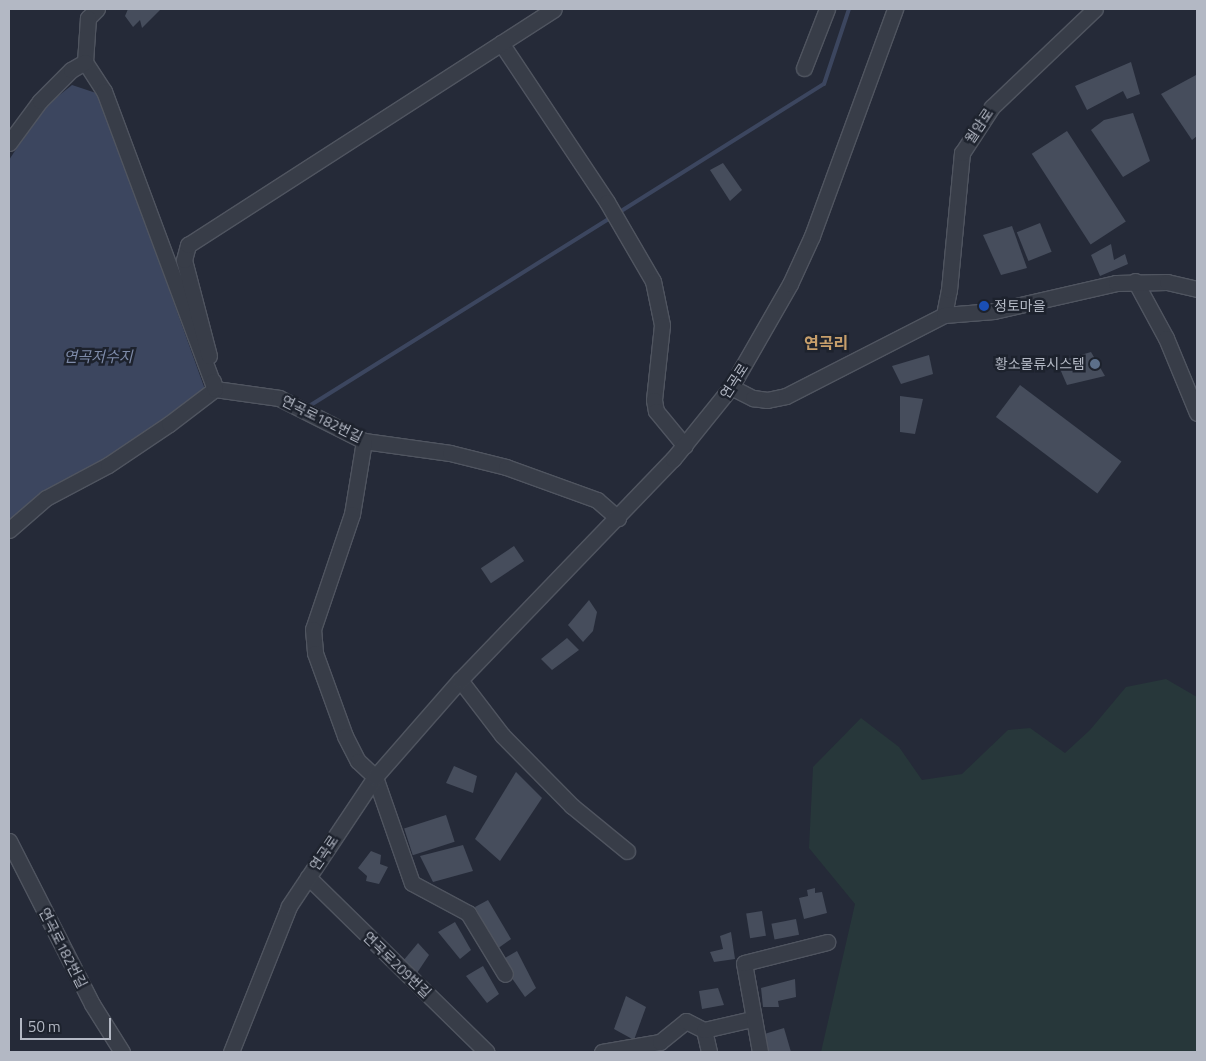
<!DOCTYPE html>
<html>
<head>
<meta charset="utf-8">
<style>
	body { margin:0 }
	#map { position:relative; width:1206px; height:1061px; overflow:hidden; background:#252a38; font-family:"Titillium Web","Noto Sans KR",sans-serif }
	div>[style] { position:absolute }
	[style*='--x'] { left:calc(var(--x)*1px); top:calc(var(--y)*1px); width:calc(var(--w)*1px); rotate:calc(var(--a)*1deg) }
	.green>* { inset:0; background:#27373a }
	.water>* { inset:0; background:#3c465f }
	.stream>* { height:4px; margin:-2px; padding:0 2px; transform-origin:2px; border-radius:2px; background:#3c465f }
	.building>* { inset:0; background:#464d5c; transform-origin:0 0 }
	.roads { filter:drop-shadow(1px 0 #505560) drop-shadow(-1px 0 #505560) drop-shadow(0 1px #505560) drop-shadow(0 -1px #505560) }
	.minor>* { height:15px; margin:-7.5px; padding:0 7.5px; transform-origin:7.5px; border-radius:7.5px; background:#383d48 }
	.dots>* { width:14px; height:14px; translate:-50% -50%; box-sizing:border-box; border:2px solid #1d222d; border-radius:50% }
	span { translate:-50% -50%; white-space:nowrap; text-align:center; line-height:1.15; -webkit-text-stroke:5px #1d222d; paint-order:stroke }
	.street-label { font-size:14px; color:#b3b8c4 }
	.poi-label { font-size:14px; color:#b3b8c4 }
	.left { translate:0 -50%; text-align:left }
	.right { translate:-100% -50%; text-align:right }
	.water-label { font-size:15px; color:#7e8ba9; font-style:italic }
	.quarter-label { font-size:16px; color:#c79f6b; font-weight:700 }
	.frame { position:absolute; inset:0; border:10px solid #b3b8c4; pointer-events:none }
	.scale { position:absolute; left:20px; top:1018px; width:91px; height:22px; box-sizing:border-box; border:2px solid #b3b8c4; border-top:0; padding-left:6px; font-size:15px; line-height:18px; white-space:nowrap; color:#b3b8c4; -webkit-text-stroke:4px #1d222d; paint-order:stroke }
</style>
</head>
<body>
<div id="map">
	<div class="green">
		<i style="clip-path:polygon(1166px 679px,1197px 697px,1197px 1052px,821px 1052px,855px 904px,809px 848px,813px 767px,861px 718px,899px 747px,922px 780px,962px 774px,1008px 730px,1030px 728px,1065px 753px,1090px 730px,1126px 687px)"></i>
	</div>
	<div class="water">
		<i style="clip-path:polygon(72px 85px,99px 94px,207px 395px,9px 530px,9px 160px,42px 109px)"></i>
	</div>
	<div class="stream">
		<i style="--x:618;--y:213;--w:243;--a:-32.1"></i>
		<i style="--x:824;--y:84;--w:79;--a:-71.6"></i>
		<i style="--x:306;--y:408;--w:361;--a:-32"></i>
	</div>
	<div class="building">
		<i style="clip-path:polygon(128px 9px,161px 9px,142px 28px,140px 20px,133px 27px,125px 16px)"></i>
		<i style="clip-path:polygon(1131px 62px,1140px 94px,1127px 99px,1123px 91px,1087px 110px,1075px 86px)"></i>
		<i style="clip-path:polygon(1196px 75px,1197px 136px,1192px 140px,1161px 94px)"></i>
		<i style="clip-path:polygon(1133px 113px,1150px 161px,1123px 177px,1091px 130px,1104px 120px)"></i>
		<i style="left:1067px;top:131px;width:108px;height:42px;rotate:57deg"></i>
		<i style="clip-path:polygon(723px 163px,742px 190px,730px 201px,710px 170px)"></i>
		<i style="left:1040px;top:223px;width:31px;height:25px;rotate:68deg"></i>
		<i style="clip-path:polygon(1012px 226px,1027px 268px,1001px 275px,983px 235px)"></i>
		<i style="clip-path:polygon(1111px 244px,1114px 260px,1125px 254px,1128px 264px,1100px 276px,1091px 255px)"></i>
		<i style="clip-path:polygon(1091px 352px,1105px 376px,1067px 385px,1057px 362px)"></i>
		<i style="clip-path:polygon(929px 355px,933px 374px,901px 384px,892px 366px)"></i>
		<i style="left:1020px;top:385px;width:127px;height:40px;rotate:37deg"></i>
		<i style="clip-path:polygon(900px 396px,923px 399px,915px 434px,900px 432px)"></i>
		<i style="left:514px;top:546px;width:18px;height:40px;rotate:56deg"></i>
		<i style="clip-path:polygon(589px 600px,597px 612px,593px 631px,583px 642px,568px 625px)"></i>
		<i style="clip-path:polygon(567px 638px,579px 650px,552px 670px,541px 659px)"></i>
		<i style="clip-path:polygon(454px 766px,477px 776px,473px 793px,446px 783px)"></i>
		<i style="clip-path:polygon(516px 772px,542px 798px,500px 861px,475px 839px)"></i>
		<i style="left:446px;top:815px;width:28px;height:44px;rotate:72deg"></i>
		<i style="clip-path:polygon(463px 845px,473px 871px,433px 882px,420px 856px)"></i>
		<i style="clip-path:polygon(371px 851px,381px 855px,380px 864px,388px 867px,379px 884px,366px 881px,367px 876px,358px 868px)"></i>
		<i style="clip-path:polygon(815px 888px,815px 893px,822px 892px,827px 913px,804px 919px,799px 898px,808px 896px,807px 890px)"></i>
		<i style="clip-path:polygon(488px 900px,511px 939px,497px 949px,475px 907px)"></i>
		<i style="left:762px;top:911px;width:25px;height:16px;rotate:81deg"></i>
		<i style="left:796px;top:919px;width:16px;height:25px;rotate:79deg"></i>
		<i style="clip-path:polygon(455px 922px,471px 950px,460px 959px,438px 932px)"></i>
		<i style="clip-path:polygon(731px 932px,735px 959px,714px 962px,710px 952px,723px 949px,720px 936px)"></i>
		<i style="clip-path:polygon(418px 943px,429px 955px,417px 973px,403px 961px)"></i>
		<i style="clip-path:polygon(517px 951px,536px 988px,525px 997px,500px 961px)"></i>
		<i style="clip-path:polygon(483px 966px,499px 994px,487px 1003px,466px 976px)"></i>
		<i style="clip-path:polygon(795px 979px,796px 997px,778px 1001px,779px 1007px,763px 1007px,761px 988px)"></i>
		<i style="clip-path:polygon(718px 988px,724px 1005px,702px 1009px,699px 991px)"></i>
		<i style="clip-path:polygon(626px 996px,646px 1007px,634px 1040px,614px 1029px)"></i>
		<i style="clip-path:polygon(784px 1028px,791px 1052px,765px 1052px,761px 1035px)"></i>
	</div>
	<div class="roads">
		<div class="minor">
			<i style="--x:97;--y:9;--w:13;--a:135"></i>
			<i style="--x:88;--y:18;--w:44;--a:93.9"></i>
			<i style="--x:85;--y:62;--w:35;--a:57"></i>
			<i style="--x:104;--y:91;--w:318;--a:69.6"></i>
			<i style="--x:215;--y:389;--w:65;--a:8"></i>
			<i style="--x:279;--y:398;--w:95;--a:26.8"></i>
			<i style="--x:364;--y:441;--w:87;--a:7.9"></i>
			<i style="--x:450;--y:453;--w:58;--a:14"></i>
			<i style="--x:506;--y:467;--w:97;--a:19.9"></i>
			<i style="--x:597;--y:500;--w:28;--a:41"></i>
			<i style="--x:501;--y:43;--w:191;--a:56.3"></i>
			<i style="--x:607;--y:202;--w:91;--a:59.8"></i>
			<i style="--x:653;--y:281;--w:45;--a:78.4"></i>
			<i style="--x:662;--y:325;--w:75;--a:96.1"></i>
			<i style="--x:654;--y:400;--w:11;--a:80"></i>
			<i style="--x:656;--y:411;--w:45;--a:50.4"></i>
			<i style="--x:804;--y:68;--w:63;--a:-68.7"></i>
			<i style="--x:9;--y:143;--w:52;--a:-53.6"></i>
			<i style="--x:40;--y:101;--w:44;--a:-45"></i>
			<i style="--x:71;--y:70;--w:16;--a:-30"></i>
			<i style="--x:1135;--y:281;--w:65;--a:61.5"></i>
			<i style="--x:1166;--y:338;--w:81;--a:67.5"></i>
			<i style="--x:944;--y:315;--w:25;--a:-79"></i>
			<i style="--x:949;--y:290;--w:138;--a:-84.6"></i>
			<i style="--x:962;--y:153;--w:55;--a:-56.9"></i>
			<i style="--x:992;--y:107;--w:142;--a:-43.6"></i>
			<i style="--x:209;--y:356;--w:99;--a:-104.6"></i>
			<i style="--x:184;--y:260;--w:16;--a:-75"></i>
			<i style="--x:188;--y:245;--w:435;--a:-32.8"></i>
			<i style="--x:731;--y:387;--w:25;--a:27"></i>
			<i style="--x:753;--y:398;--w:14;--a:8"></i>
			<i style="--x:767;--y:400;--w:19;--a:-12"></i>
			<i style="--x:786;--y:396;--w:178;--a:-27.1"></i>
			<i style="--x:944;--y:315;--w:50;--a:-4.6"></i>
			<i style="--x:994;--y:311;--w:125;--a:-12.9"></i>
			<i style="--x:1116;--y:283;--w:51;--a:-1.1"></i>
			<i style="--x:1167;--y:282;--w:31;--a:13"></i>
			<i style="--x:364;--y:441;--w:74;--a:99.3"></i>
			<i style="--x:352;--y:514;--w:121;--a:108.7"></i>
			<i style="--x:313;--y:629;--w:24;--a:85"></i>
			<i style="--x:315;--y:653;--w:88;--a:70.1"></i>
			<i style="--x:345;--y:736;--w:28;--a:63"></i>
			<i style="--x:358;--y:761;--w:23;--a:43"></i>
			<i style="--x:375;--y:777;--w:112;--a:70.8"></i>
			<i style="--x:412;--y:883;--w:64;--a:28.2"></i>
			<i style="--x:468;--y:913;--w:71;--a:58.8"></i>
			<i style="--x:9;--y:530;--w:49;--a:-40.9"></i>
			<i style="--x:46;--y:498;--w:70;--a:-28"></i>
			<i style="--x:108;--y:465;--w:73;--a:-33.9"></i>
			<i style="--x:169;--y:424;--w:58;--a:-37.3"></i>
			<i style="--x:215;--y:389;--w:8;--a:-104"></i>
			<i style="--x:460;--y:680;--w:69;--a:52.6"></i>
			<i style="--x:502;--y:735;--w:100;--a:45.4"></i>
			<i style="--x:572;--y:806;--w:71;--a:39.3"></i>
			<i style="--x:9;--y:841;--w:183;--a:63"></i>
			<i style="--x:92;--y:1004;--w:57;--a:58"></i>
			<i style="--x:308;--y:877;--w:250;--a:44.4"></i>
			<i style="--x:704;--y:1030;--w:23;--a:77"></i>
			<i style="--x:231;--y:1052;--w:157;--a:-68.3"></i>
			<i style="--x:289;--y:906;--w:155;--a:-56.3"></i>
			<i style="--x:375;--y:777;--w:129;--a:-48.8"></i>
			<i style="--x:460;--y:680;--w:307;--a:-46.1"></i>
			<i style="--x:673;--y:459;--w:92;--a:-51.1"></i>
			<i style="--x:731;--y:387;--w:119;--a:-60.2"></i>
			<i style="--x:790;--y:284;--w:53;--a:-65.4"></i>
			<i style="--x:812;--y:236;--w:242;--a:-69.9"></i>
			<i style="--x:602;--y:1052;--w:59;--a:-9.8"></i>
			<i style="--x:660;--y:1042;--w:33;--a:-39"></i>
			<i style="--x:686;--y:1021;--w:20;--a:27"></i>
			<i style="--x:704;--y:1030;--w:49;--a:-12.9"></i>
			<i style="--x:760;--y:1052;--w:90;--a:-100.2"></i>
			<i style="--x:744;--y:963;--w:86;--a:-14.2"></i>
		</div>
	</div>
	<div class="dots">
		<i style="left:984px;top:306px;background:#1a4fb4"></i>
		<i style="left:1095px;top:364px;background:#5c6f8a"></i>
	</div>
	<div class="street-label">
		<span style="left:979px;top:126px;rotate:-56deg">월암로</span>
		<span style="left:734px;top:381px;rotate:-57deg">연곡로</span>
		<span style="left:322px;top:419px;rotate:26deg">연곡로182번길</span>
		<span style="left:324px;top:853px;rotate:-56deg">연곡로</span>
		<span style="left:63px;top:948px;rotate:63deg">연곡로182번길</span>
		<span style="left:397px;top:965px;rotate:44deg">연곡로209번길</span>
	</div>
	<div class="poi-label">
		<span class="left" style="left:994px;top:306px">정토마을</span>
		<span class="right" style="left:1085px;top:364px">황소물류시스템</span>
	</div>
	<div class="water-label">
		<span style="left:98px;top:357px">연곡저수지</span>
	</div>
	<div class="quarter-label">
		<span style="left:826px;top:343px">연곡리</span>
	</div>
	<div class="frame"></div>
	<div class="scale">50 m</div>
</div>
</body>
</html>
